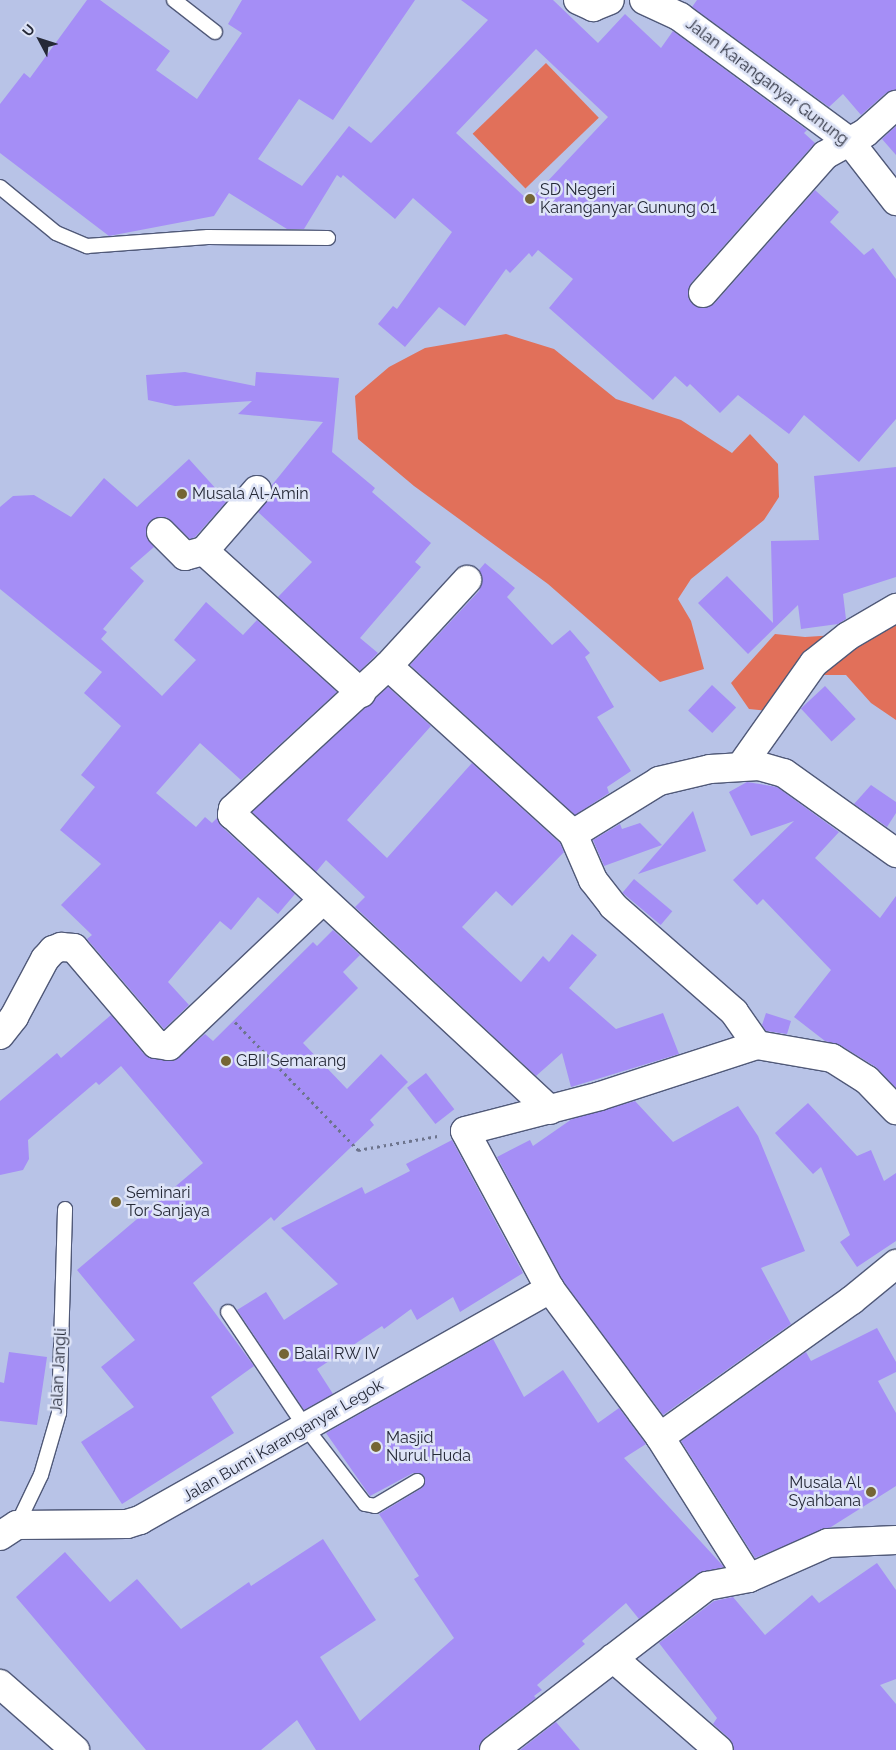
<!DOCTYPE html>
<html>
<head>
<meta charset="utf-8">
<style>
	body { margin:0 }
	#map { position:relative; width:896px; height:1750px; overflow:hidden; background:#b8c3e7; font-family:Raleway,sans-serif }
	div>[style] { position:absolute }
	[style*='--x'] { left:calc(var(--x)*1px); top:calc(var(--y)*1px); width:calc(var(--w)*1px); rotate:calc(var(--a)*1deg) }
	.green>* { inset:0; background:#e1705a; transform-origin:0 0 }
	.building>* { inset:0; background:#a58ef6; transform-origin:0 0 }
	.path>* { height:3px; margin-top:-1.5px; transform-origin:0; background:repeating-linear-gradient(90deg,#6d748d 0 2.5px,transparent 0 6.5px) }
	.roads { filter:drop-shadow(1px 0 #505978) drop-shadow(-1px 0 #505978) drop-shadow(0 1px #505978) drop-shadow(0 -1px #505978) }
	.lane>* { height:14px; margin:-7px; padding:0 7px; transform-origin:7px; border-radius:7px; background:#fff }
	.street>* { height:28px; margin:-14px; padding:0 14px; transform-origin:14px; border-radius:14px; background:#fff }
	.secondary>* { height:28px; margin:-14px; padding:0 14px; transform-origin:14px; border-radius:14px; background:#fff }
	.dots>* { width:14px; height:14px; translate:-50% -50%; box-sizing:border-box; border:2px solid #dee4f7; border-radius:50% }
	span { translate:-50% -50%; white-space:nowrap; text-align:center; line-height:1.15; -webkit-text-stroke:5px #dee4f7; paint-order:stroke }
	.street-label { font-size:16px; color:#252937 }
	.poi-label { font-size:16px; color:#252937 }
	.left { translate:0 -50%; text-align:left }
	.right { translate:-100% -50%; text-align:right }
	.north { position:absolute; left:15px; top:15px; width:50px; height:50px; -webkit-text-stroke:4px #dee4f7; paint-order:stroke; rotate:310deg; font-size:14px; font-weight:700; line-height:20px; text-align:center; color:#252937 }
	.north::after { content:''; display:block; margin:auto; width:18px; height:22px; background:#252937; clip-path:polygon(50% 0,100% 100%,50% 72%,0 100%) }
</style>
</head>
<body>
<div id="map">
	<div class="green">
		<i style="left:546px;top:63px;width:76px;height:102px;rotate:46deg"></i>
		<i style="clip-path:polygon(506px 334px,554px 349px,616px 399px,681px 420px,732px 453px,750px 434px,778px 464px,779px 497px,764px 520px,691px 579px,678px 599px,691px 621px,704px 669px,660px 682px,548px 584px,414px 486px,358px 439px,355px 396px,389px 367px,425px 348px)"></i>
		<i style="clip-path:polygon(896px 617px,896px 720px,871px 703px,846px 675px,819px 675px,778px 712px,749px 709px,731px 683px,775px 634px,805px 637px,852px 634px)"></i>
	</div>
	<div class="building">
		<i style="clip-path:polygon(evenodd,87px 0,100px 0,170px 51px,156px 70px,197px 99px,242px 33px,228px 24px,242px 0,415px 0,333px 120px,299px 99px,258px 159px,302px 186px,349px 126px,371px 143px,488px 20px,461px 0,553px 0,598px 43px,625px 14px,661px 48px,673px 31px,807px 130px,804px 133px,815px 143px,691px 283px,688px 298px,700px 308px,714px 304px,815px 190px,839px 212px,830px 222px,864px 255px,873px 248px,896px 279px,896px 419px,859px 462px,804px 415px,789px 434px,738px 395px,720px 413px,690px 384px,687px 387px,675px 376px,653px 400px,549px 308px,573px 279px,538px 250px,532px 257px,529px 253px,510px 273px,506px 269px,465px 326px,439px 307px,405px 347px,378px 324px,393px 306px,397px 309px,452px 232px,413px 198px,395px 219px,343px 175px,341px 178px,337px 175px,304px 229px,287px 229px,229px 193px,214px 216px,109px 236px,0 153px,0 104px,24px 73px,30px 78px,87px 0,536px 49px,608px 117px,529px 201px,456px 133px,536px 49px)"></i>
		<i style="clip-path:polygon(697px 0,896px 0,896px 90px,886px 93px,861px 115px,843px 94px,829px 107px,692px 7px)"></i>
		<i style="clip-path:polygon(896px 126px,896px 155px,882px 139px)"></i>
		<i style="clip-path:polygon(185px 372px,255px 386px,256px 372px,339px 378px,332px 452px,375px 488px,372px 492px,431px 543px,415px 562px,421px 567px,360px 638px,378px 653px,360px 671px,278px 597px,312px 562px,258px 512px,272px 493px,272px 485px,323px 422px,238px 414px,252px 401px,175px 406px,148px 400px,146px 375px)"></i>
		<i style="clip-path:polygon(189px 459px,227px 501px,195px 537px,190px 539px,166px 517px,150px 521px,146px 536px,154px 547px,130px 568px,144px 581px,103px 629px,107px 632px,101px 639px,162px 696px,196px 660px,174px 640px,206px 602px,243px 635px,257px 620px,337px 692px,241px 780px,200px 743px,156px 793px,196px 827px,205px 817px,212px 823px,217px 818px,221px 826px,295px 894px,278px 914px,258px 897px,231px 930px,220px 921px,168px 982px,189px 1005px,164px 1029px,87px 939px,92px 935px,61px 905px,101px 864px,60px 830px,95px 787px,81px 775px,121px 726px,84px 693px,102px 672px,0 589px,0 507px,13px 496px,34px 495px,71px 517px,104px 478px,137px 507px)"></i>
		<i style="clip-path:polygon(896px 467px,896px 577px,843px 594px,846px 619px,838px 624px,801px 629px,798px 605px,748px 654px,698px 603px,727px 576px,773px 623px,771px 541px,819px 540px,814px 476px)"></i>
		<i style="clip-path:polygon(485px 563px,515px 588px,507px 597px,552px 645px,570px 630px,590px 653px,585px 657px,614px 707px,597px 717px,631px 771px,607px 787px,609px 793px,575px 815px,410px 665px,479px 591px,482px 583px,479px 570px)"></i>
		<i style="left:712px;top:685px;width:33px;height:35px;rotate:43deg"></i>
		<i style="left:825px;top:686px;width:45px;height:33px;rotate:47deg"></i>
		<i style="clip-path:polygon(388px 687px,431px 726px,347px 820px,387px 858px,472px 763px,560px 843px,564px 852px,512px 906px,496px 891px,462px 927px,521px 982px,543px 956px,549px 962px,572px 934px,597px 955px,569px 988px,616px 1029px,663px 1013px,679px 1054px,571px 1087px,562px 1053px,536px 1076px,355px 907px,365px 897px,326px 860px,316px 872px,252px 812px)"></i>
		<i style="clip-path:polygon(747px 782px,777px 787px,839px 832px,815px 858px,880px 918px,896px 896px,896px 1088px,876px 1067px,840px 1045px,825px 1041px,794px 1017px,831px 970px,763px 899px,757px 905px,733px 880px,794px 821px,751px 836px,729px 792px)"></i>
		<i style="clip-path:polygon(871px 785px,896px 802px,896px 813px,887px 827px,854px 804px)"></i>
		<i style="clip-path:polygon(693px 811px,706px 851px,638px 874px)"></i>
		<i style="clip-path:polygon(640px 823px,662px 845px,604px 866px,593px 840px,620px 824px,622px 829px)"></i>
		<i style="left:634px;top:879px;width:50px;height:18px;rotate:40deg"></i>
		<i style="clip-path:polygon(333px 930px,360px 955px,343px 972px,358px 988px,303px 1043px,347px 1089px,381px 1054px,408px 1082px,370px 1120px,374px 1125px,274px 1221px,271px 1217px,193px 1283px,254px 1366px,211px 1397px,234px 1433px,122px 1504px,81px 1442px,134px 1407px,101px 1367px,135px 1340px,77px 1270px,203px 1163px,121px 1066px,99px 1085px,96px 1082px,28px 1140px,29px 1159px,23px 1170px,0 1175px,0 1101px,57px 1053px,61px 1058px,111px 1015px,144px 1054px,154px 1059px,174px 1061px,205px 1034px,213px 1041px,313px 942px,317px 946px)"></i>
		<i style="clip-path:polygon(766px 1013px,791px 1021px,787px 1034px,766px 1031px,762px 1025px)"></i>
		<i style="left:426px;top:1073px;width:46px;height:24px;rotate:52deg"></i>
		<i style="clip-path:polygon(635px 1101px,673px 1142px,738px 1106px,758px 1136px,805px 1251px,761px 1268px,791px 1324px,663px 1415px,563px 1281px,497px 1157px,530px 1140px,533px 1146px,572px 1119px)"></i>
		<i style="clip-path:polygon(808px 1103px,857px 1156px,871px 1150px,884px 1181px,896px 1173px,896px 1241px,857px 1267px,840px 1242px,850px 1235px,821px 1167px,813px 1174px,775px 1133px)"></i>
		<i style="clip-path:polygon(452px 1140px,523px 1273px,460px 1312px,453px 1297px,417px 1320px,411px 1309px,384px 1329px,382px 1326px,317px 1369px,333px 1394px,304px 1410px,237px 1310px,266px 1292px,284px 1320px,338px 1284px,281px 1228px,362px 1187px,365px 1194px,410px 1171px,406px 1164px)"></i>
		<i style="clip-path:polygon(877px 1328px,896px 1362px,896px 1372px,878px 1381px,896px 1413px,896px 1486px,831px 1527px,755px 1558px,681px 1441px,806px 1352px,811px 1361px)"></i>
		<i style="clip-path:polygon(493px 1339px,524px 1397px,563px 1370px,598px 1423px,619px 1408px,646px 1444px,624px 1458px,724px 1567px,697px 1574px,639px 1619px,626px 1603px,582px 1641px,585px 1644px,537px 1685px,542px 1690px,534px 1696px,536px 1698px,484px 1738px,479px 1750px,316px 1750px,297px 1720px,261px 1750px,146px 1750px,16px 1597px,65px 1552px,110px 1602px,137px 1579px,181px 1629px,249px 1582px,251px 1586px,323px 1539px,376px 1620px,320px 1657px,360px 1721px,454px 1638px,414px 1579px,419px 1576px,379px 1514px,422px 1488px,424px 1476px,413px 1473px,370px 1496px,326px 1433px)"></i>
		<i style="clip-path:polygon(9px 1352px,47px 1357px,37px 1425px,0 1421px,0 1382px,4px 1383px)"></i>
		<i style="clip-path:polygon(877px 1563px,896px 1590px,896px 1679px,880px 1685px,896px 1704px,896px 1750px,734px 1750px,730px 1739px,713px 1724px,717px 1718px,659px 1643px,714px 1601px,733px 1597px,765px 1635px,812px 1595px,819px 1603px)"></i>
		<i style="clip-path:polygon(556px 1722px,580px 1750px,520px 1750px)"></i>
	</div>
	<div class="path">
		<i style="--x:235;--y:1022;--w:178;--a:46.1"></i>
		<i style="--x:358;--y:1150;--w:81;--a:-9.9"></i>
	</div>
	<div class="roads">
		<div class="lane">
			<i style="--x:174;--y:0;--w:52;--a:38"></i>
			<i style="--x:0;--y:187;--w:72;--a:39.4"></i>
			<i style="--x:56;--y:233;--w:34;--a:23"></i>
			<i style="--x:87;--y:246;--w:121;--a:-4.3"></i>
			<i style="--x:208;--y:237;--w:120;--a:0.5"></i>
			<i style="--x:228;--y:1312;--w:140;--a:56.1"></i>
			<i style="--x:306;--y:1428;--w:96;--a:52.2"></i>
			<i style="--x:365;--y:1504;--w:10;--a:11"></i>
			<i style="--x:375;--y:1506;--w:49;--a:-30.8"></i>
			<i style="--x:17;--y:1525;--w:55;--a:-64.4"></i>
			<i style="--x:41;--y:1475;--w:65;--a:-73.8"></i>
			<i style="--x:59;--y:1413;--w:204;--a:-88.3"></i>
		</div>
		<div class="street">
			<i style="--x:578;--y:0;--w:17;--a:25"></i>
			<i style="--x:593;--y:7;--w:18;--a:-22"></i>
			<i style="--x:644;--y:0;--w:40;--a:25"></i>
			<i style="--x:680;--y:17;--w:211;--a:36.3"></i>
			<i style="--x:850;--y:142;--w:75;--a:52.1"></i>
			<i style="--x:703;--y:293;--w:184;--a:-48.5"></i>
			<i style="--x:825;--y:155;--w:46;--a:-28.8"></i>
			<i style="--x:865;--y:133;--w:42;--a:-42.1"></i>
			<i style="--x:257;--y:490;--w:81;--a:131"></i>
			<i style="--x:204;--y:551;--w:212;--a:42.1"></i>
			<i style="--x:161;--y:532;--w:34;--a:45"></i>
			<i style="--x:185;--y:556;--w:20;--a:-15"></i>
			<i style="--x:388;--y:666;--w:117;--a:-47.4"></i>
			<i style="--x:741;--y:766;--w:126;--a:-54.7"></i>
			<i style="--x:814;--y:663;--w:43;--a:-38.5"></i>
			<i style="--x:848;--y:636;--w:56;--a:-30.3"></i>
			<i style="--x:573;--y:834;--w:101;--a:-31.6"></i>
			<i style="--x:659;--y:781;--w:52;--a:-13.2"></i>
			<i style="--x:710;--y:769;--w:49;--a:-3.5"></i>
			<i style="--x:759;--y:766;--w:26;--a:16"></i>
			<i style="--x:784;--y:773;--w:138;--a:35.5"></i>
			<i style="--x:0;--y:1035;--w:23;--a:-52"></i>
			<i style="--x:14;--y:1017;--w:66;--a:-61.9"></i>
			<i style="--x:45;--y:959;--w:12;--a:-48"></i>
			<i style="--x:53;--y:950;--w:9;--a:-21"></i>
			<i style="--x:61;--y:947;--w:13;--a:4"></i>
			<i style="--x:74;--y:948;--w:126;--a:49.5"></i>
			<i style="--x:156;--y:1044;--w:13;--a:9"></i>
			<i style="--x:169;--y:1046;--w:212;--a:-43.5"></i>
			<i style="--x:550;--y:1110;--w:434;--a:-137.1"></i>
			<i style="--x:232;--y:815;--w:6;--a:-81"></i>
			<i style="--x:233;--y:809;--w:211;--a:-42.7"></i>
			<i style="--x:388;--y:666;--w:250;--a:42.2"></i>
			<i style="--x:573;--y:834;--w:50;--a:66.5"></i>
			<i style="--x:593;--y:880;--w:33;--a:52"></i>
			<i style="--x:613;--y:906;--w:161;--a:41.2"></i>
			<i style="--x:734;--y:1012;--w:40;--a:55.1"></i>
			<i style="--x:660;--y:1437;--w:236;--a:-35.5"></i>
			<i style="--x:852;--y:1300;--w:57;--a:-39.3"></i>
			<i style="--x:0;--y:1536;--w:20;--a:-33"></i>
			<i style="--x:17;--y:1525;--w:110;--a:-0.5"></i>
			<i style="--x:127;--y:1524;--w:14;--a:-17"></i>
			<i style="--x:140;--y:1520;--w:471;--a:-29.4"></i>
			<i style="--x:749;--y:1578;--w:167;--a:-122.3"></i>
			<i style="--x:660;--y:1437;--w:184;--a:-126.6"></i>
			<i style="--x:550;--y:1289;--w:179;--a:-118.3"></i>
			<i style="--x:465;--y:1131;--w:139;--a:-14.5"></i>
			<i style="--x:600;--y:1096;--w:165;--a:-18"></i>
			<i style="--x:757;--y:1045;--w:76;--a:9.8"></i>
			<i style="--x:832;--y:1058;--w:41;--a:32.2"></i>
			<i style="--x:867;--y:1080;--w:42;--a:46"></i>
			<i style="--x:613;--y:1658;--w:140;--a:41"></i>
			<i style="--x:494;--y:1750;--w:269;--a:-37.6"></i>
			<i style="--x:707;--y:1586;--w:43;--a:-10.8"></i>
			<i style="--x:749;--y:1578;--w:86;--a:-23.9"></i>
			<i style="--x:828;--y:1543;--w:68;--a:-2.5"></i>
		</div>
		<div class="secondary">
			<i style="--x:0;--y:1684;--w:100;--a:41.3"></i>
		</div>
	</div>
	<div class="dots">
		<i style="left:530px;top:199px;background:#756634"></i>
		<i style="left:182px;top:494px;background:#756634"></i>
		<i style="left:226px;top:1061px;background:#756634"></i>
		<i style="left:116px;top:1202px;background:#756634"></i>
		<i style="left:284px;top:1354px;background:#756634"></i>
		<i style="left:376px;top:1447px;background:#756634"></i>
		<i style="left:871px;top:1492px;background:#756634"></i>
	</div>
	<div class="street-label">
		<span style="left:767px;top:82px;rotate:37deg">Jalan Karanganyar Gunung</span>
		<span style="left:59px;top:1371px;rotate:-87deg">Jalan Jangli</span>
		<span style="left:283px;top:1441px;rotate:-30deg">Jalan Bumi Karanganyar Legok</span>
	</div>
	<div class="poi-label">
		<span class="left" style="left:540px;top:199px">SD Negeri<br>Karanganyar Gunung 01</span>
		<span class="left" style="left:192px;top:494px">Musala Al-Amin</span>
		<span class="left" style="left:236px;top:1061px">GBII Semarang</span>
		<span class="left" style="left:126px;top:1202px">Seminari<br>Tor Sanjaya</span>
		<span class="left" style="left:294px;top:1354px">Balai RW IV</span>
		<span class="left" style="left:386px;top:1447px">Masjid<br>Nurul Huda</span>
		<span class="right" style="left:861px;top:1492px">Musala Al<br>Syahbana</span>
	</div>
	<div class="north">U</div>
</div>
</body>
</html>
